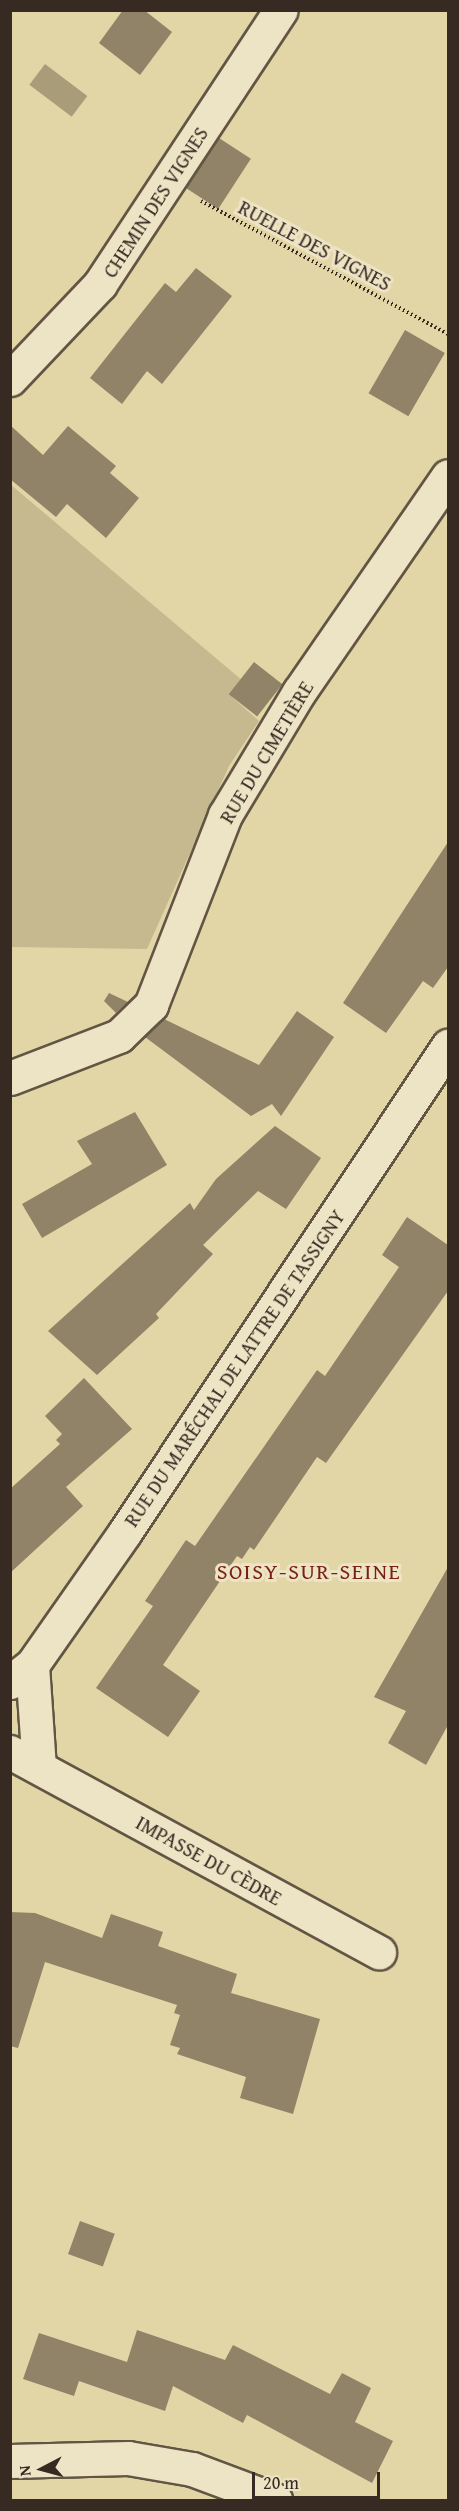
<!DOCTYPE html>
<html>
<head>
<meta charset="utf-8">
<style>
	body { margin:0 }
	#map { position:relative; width:459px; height:2511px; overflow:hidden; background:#e3d6a6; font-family:"Gentium Book Plus",serif }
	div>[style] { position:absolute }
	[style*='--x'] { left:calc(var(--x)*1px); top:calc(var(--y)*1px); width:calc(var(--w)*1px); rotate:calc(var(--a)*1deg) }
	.green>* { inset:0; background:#c6b990 }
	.water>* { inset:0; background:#a99c79; transform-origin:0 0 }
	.building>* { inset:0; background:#908367; transform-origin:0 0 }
	.path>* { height:4px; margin-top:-2px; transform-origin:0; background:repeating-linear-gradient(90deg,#372a23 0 1.5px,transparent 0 4.5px) }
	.roads { filter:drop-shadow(2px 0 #625544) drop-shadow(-2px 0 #625544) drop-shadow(0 2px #625544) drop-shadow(0 -2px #625544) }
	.minor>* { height:33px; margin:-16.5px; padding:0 16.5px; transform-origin:16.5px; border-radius:16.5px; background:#ede4c5 }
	span { translate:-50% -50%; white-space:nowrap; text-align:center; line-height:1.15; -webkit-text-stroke:6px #ede4c5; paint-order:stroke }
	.street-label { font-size:20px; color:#372a23 }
	.quarter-label { font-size:22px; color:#7a1f14; letter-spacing:1.5px }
	.frame { position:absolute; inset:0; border:12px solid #372a23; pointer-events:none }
	.north { position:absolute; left:12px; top:2439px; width:60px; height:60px; -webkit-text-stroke:4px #ede4c5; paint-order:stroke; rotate:264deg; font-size:16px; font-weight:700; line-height:24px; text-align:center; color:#372a23 }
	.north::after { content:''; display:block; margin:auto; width:21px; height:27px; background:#372a23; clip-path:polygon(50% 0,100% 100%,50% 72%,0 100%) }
	.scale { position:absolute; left:252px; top:2472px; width:128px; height:27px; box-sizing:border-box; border:3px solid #372a23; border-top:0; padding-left:8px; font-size:18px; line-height:21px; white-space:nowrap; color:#372a23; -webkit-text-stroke:4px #ede4c5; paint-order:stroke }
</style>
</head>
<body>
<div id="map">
	<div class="green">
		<i style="clip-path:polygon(10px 484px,243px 681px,232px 697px,259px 721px,229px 766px,147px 949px,11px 947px)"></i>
	</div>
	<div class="water">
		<i style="left:45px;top:64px;width:53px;height:26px;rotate:37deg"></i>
	</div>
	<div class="building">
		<i style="clip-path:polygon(123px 10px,144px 10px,172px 32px,140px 75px,99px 43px)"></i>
		<i style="left:219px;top:138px;width:38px;height:60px;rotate:33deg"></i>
		<i style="clip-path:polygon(196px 268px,232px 296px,162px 384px,147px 371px,122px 404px,90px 378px,165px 283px,176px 292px)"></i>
		<i style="left:405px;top:330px;width:46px;height:73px;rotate:30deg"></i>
		<i style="clip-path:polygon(10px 425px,43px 455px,68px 426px,116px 466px,110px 473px,139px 498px,106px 538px,67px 504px,56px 517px,10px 479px)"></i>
		<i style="left:254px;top:662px;width:36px;height:41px;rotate:38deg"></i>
		<i style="clip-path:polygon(448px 842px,448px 967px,433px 988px,423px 981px,386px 1033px,343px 1003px)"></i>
		<i style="clip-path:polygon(109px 993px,128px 1002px,116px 1013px,104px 1001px)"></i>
		<i style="clip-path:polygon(297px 1011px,334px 1037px,281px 1116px,272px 1104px,251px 1116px,145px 1037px,164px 1019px,259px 1065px)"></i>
		<i style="clip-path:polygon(135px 1112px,167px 1165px,42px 1238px,22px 1204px,92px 1164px,77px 1141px)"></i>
		<i style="clip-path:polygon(275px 1126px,321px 1158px,286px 1209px,258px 1191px,203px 1245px,213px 1254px,156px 1314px,159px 1318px,97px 1375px,48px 1331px,190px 1203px,194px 1210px,216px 1179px)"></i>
		<i style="clip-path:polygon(407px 1217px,448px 1245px,448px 1291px,326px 1463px,317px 1457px,254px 1550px,250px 1547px,242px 1559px,237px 1556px,163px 1665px,200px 1691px,168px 1737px,96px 1688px,153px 1606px,145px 1601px,186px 1540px,195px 1546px,317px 1370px,325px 1376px,399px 1267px,382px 1255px)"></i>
		<i style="clip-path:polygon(84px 1378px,132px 1429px,66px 1487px,83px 1506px,10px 1573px,10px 1489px,60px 1444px,56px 1440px,62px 1434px,45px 1416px)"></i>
		<i style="clip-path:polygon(448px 1567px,448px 1725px,426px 1765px,388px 1743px,406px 1711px,374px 1697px)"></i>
		<i style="clip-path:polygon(10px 1912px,35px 1913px,102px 1938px,111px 1914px,163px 1932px,158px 1946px,237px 1974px,231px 1993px,320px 2019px,293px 2114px,240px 2098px,246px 2077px,177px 2054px,180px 2048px,170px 2045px,180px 2015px,174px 2013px,177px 2005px,45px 1962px,18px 2048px,10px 2046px)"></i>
		<i style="left:80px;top:2221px;width:37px;height:35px;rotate:20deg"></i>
		<i style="clip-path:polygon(137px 2330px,225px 2360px,233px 2345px,330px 2394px,342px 2373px,371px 2388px,355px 2422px,393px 2441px,372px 2483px,247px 2415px,243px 2423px,173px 2386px,165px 2411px,79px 2381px,74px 2396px,23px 2379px,39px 2333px,127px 2362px)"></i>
	</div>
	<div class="path">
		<i style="--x:201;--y:201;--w:281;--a:28.3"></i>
	</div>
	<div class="roads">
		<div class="minor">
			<i style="--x:10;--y:379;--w:131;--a:-46.5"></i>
			<i style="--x:100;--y:284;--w:328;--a:-56.6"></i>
			<i style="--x:10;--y:1078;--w:117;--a:-21.1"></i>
			<i style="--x:119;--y:1036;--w:45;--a:-44.1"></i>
			<i style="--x:151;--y:1005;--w:204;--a:-68.7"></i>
			<i style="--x:225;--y:815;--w:144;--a:-59"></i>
			<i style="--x:299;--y:692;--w:262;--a:-55.4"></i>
			<i style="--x:32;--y:1665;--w:102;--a:86.1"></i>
			<i style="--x:10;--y:1682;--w:28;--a:-38"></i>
			<i style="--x:32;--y:1665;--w:162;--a:-55"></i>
			<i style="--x:125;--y:1532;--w:584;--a:-56.39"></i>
			<i style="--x:10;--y:1752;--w:420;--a:28.5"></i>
			<i style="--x:10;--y:2461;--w:118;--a:-1.5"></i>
			<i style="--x:128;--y:2458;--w:65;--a:9.8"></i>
			<i style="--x:192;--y:2469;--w:89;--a:20.5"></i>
		</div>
	</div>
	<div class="street-label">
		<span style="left:155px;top:202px;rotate:-57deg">CHEMIN DES VIGNES</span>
		<span style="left:315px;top:245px;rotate:28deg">RUELLE DES VIGNES</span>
		<span style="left:266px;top:752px;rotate:-59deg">RUE DU CIMETIÈRE</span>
		<span style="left:234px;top:1368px;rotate:-56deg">RUE DU MARÉCHAL DE LATTRE DE TASSIGNY</span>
		<span style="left:209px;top:1860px;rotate:29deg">IMPASSE DU CÈDRE</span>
	</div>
	<div class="quarter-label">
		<span style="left:309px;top:1572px">SOISY-SUR-SEINE</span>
	</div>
	<div class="frame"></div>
	<div class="north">N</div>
	<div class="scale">20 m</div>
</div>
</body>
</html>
